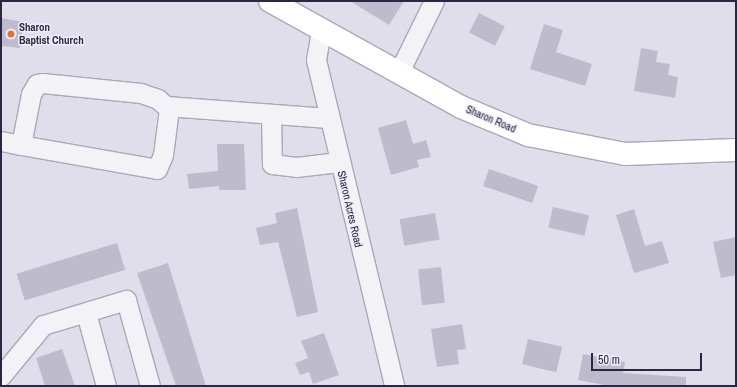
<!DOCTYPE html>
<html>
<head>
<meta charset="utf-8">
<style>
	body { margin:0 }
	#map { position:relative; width:737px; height:387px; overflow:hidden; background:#e0deea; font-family:"Archivo Narrow",sans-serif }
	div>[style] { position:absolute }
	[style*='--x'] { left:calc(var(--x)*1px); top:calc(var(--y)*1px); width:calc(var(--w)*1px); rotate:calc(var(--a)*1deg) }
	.building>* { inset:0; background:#bebbcd; transform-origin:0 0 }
	.roads { filter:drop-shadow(1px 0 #aaa7b8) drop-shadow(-1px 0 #aaa7b8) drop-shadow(0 1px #aaa7b8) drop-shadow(0 -1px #aaa7b8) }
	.minor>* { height:19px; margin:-9.5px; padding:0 9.5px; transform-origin:9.5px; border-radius:9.5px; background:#f3f2f7 }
	.major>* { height:22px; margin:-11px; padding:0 11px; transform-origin:11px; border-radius:11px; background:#fff }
	.dots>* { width:11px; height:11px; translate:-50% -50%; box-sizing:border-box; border:2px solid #efeef7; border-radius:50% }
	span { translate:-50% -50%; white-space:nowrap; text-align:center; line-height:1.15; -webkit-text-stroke:3px #efeef7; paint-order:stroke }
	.poi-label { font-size:11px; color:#2b2642; font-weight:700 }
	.left { translate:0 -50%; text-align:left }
	.street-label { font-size:11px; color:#2b2642 }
	.frame { position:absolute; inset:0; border:2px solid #2b2642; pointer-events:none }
	.scale { position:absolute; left:591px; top:353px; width:111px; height:18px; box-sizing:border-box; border:2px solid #2b2642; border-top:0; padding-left:5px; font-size:12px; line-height:14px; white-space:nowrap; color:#2b2642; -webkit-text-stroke:3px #efeef7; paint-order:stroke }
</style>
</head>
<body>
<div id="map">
	<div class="building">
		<i style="clip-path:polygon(350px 1px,404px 1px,389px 25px)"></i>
		<i style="left:479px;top:13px;width:29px;height:22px;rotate:27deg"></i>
		<i style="clip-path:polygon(1px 18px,24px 22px,20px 48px,1px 46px)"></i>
		<i style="clip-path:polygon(544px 24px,563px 30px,556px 52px,592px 64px,585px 86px,530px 69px)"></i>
		<i style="clip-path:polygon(641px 48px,658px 51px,656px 62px,670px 64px,668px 75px,678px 77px,675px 98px,634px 91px)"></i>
		<i style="clip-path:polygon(406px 120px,413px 144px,426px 140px,431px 157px,417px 160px,419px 167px,391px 175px,378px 128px)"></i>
		<i style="clip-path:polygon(217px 144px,244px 144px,246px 190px,219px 190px,219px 186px,189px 189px,187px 174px,218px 171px)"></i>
		<i style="left:489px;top:169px;width:52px;height:18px;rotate:19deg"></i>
		<i style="left:553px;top:207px;width:37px;height:21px;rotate:13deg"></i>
		<i style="clip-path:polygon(297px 208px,318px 312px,297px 317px,278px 242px,260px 245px,256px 228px,277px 223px,275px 213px)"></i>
		<i style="clip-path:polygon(634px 209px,645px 246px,662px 241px,669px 263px,634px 273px,616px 215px)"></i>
		<i style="left:435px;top:213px;width:27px;height:36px;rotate:80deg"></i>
		<i style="clip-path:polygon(736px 237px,736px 275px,721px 278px,713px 242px)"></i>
		<i style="left:117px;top:243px;width:28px;height:105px;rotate:73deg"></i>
		<i style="clip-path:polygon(168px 263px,187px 324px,206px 386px,176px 386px,137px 273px)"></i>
		<i style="left:441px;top:267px;width:36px;height:23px;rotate:84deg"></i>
		<i style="clip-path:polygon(462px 324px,466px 349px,457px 350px,459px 364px,437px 367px,431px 329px)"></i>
		<i style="clip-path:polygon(324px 333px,339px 375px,313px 384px,309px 372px,300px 375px,295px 363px,308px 358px,301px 341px)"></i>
		<i style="left:528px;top:339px;width:35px;height:26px;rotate:13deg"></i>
		<i style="clip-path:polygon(62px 349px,75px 386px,45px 386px,36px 358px)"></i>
		<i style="clip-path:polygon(583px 354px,625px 362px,623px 373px,686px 377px,686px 386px,609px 386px,578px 380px)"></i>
	</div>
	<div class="roads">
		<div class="minor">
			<i style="--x:321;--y:31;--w:29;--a:100"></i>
			<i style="--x:316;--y:60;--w:335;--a:76.5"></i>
			<i style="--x:399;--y:72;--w:79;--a:-63.8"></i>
			<i style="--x:166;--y:106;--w:163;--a:4.2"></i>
			<i style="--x:271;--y:114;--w:50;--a:88.9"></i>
			<i style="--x:272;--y:164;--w:24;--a:7"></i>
			<i style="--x:296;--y:167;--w:43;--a:-6.6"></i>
			<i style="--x:1;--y:141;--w:20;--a:11"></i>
			<i style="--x:21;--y:145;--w:138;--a:10"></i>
			<i style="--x:157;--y:169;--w:15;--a:-67"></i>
			<i style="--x:163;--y:155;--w:46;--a:-82.6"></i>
			<i style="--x:169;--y:109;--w:15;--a:-138"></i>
			<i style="--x:158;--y:99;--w:18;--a:-161"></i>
			<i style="--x:141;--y:93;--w:99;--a:-174.2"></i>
			<i style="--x:43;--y:83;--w:6;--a:171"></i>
			<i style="--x:37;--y:84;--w:12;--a:121"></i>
			<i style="--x:31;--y:94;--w:52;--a:101.1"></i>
			<i style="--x:86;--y:313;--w:76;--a:74.7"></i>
			<i style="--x:1;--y:376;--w:66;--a:-50.5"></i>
			<i style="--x:43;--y:325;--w:87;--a:-16.8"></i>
			<i style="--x:126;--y:300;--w:89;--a:74.4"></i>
		</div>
		<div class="major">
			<i style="--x:270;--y:1;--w:218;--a:29"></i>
			<i style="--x:461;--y:107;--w:73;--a:22.7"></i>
			<i style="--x:528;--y:135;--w:99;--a:11.1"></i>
			<i style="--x:625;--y:154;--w:111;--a:-2.1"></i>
		</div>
	</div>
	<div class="dots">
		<i style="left:11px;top:34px;background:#dd7635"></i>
	</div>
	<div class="poi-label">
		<span class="left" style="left:19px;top:34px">Sharon<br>Baptist Church</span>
	</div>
	<div class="street-label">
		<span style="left:491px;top:119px;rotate:23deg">Sharon Road</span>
		<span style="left:350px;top:209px;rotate:77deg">Sharon Acres Road</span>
	</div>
	<div class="frame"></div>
	<div class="scale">50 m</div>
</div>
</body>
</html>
